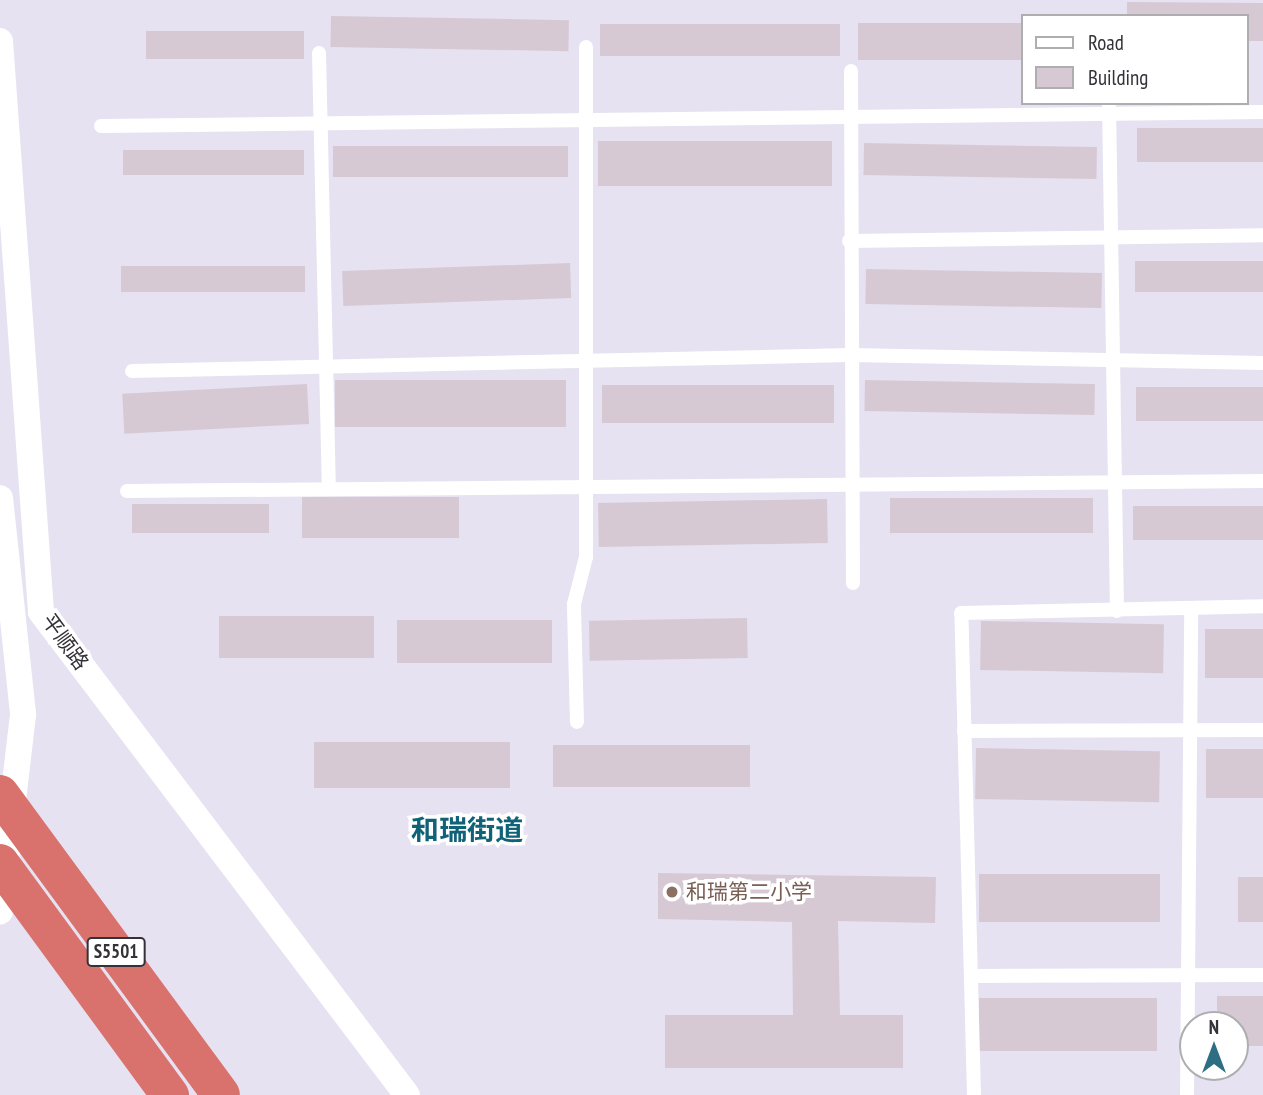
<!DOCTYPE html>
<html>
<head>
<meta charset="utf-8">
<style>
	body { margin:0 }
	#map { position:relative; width:1263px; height:1095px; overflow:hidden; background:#e6e2f2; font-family:"PT Sans Narrow","Noto Sans SC",sans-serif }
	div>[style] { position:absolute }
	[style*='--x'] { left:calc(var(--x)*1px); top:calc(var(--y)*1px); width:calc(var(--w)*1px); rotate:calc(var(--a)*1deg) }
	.building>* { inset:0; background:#d6c9d4; transform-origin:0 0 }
	.service>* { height:14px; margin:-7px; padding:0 7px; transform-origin:7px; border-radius:7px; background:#fff }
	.minor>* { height:26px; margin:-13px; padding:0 13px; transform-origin:13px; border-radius:13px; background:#fff }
	.motorway>* { height:38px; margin:-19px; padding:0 19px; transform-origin:19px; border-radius:19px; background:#d9716d }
	.dots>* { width:19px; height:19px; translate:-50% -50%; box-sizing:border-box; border:4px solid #fff; border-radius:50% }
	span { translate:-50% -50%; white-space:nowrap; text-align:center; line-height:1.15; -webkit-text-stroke:7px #fff; paint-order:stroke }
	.shield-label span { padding:2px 5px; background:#fff; border:2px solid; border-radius:5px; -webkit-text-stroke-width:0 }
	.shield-label { font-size:19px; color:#343238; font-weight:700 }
	.street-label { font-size:21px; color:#343238 }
	.education-label { font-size:21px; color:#785e54 }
	.left { translate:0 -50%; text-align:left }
	.district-label { font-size:28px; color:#0f6277; font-weight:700 }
	.legend { position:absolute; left:1021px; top:14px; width:228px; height:91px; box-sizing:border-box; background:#fff; border:2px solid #aeadaf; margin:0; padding:9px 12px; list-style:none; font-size:21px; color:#343238 }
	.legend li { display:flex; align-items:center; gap:14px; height:35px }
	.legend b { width:35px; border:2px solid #aeadaf }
	.north { position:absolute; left:1179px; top:1011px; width:70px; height:70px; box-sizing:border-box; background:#fff; border:2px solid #aeadaf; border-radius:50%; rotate:0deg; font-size:19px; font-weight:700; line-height:28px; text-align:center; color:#343238 }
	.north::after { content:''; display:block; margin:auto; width:24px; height:32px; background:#2d6e82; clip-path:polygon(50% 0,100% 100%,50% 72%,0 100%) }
</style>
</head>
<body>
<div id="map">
	<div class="building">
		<i style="clip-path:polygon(1127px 2px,1263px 3px,1263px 41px,1247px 41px,1247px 16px,1127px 16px)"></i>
		<i style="left:331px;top:16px;width:238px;height:31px;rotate:1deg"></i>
		<i style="left:858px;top:23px;width:165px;height:37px"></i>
		<i style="left:600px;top:24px;width:240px;height:32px"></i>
		<i style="left:146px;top:31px;width:158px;height:28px"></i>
		<i style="left:1137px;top:128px;width:126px;height:34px"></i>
		<i style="left:598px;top:141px;width:234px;height:45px"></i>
		<i style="left:864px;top:143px;width:233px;height:32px;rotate:1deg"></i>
		<i style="left:333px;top:146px;width:235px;height:31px"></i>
		<i style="left:304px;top:150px;width:25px;height:181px;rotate:90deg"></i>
		<i style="left:1263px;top:261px;width:31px;height:128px;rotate:90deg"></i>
		<i style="left:570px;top:263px;width:35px;height:228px;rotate:88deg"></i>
		<i style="left:305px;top:266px;width:26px;height:184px;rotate:90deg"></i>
		<i style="left:866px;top:269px;width:236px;height:35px;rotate:1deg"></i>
		<i style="left:335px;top:380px;width:231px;height:47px"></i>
		<i style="left:865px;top:380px;width:230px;height:31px;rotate:1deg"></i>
		<i style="left:307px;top:384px;width:40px;height:185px;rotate:87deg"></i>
		<i style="left:602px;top:385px;width:232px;height:38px"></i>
		<i style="left:1136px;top:387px;width:127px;height:34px"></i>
		<i style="left:459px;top:497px;width:41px;height:157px;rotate:90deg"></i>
		<i style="left:890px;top:498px;width:203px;height:35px"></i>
		<i style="left:827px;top:499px;width:44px;height:229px;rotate:89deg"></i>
		<i style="left:269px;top:504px;width:29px;height:137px;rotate:90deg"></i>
		<i style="left:1263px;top:506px;width:34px;height:130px;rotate:90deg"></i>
		<i style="left:374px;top:616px;width:42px;height:155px;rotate:90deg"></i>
		<i style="left:747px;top:618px;width:40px;height:158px;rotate:89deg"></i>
		<i style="left:552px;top:620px;width:43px;height:155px;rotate:90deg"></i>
		<i style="left:981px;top:621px;width:183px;height:49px;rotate:1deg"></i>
		<i style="left:1263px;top:629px;width:49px;height:58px;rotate:90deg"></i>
		<i style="left:510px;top:742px;width:46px;height:196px;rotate:90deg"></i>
		<i style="left:553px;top:745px;width:197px;height:42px"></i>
		<i style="left:976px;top:748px;width:184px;height:51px;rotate:1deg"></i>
		<i style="left:1206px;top:749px;width:57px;height:49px"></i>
		<i style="clip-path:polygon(658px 873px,936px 877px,935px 923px,838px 921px,840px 1015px,903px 1015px,903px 1068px,665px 1068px,665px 1015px,793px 1015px,792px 922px,658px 919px)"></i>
		<i style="left:1160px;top:874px;width:48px;height:181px;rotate:90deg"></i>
		<i style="left:1238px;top:877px;width:25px;height:45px"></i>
		<i style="clip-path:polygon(1217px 996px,1263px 996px,1263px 1046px,1235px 1046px,1235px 1025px,1217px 1025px)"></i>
		<i style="left:1157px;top:998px;width:53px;height:178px;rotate:90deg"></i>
	</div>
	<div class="service">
		<i style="--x:319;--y:53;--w:434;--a:88.7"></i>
		<i style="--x:851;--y:71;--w:512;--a:89.78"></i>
		<i style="--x:1109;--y:103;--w:508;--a:89.1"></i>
		<i style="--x:101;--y:126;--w:1162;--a:-0.69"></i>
		<i style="--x:849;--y:241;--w:414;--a:-0.8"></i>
		<i style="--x:132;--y:371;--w:718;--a:-1.28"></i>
		<i style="--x:850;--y:355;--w:413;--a:1.1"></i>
		<i style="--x:127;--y:491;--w:1136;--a:-0.5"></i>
		<i style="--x:577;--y:722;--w:118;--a:-91.5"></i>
		<i style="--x:574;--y:604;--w:49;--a:-75.7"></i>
		<i style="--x:586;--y:557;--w:510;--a:-90"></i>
		<i style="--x:964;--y:731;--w:299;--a:-0.2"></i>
		<i style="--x:972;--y:976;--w:291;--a:-0.2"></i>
		<i style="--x:974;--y:1095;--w:482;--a:-91.5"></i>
		<i style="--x:961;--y:613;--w:302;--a:-1.3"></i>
		<i style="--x:1187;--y:1095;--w:487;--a:-89.5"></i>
	</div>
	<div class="minor">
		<i style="--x:0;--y:41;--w:572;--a:85.89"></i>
		<i style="--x:41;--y:612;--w:606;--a:52.85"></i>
		<i style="--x:0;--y:498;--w:218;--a:83.9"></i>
		<i style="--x:23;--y:715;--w:198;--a:96.7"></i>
	</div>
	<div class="motorway">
		<i style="--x:0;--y:794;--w:373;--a:53.7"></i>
		<i style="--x:0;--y:863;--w:288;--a:53.8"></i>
	</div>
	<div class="dots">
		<i style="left:672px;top:892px;background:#8d6e63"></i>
	</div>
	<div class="shield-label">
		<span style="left:116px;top:952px">S5501</span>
	</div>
	<div class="street-label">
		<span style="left:65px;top:642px;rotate:54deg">平顺路</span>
	</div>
	<div class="education-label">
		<span class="left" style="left:686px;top:892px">和瑞第二小学</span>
	</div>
	<div class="district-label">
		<span style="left:467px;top:830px">和瑞街道</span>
	</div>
	<ul class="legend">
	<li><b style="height:9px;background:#fff"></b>Road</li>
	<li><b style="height:19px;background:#d6c9d4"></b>Building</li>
	</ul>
	<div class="north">N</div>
</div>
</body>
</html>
